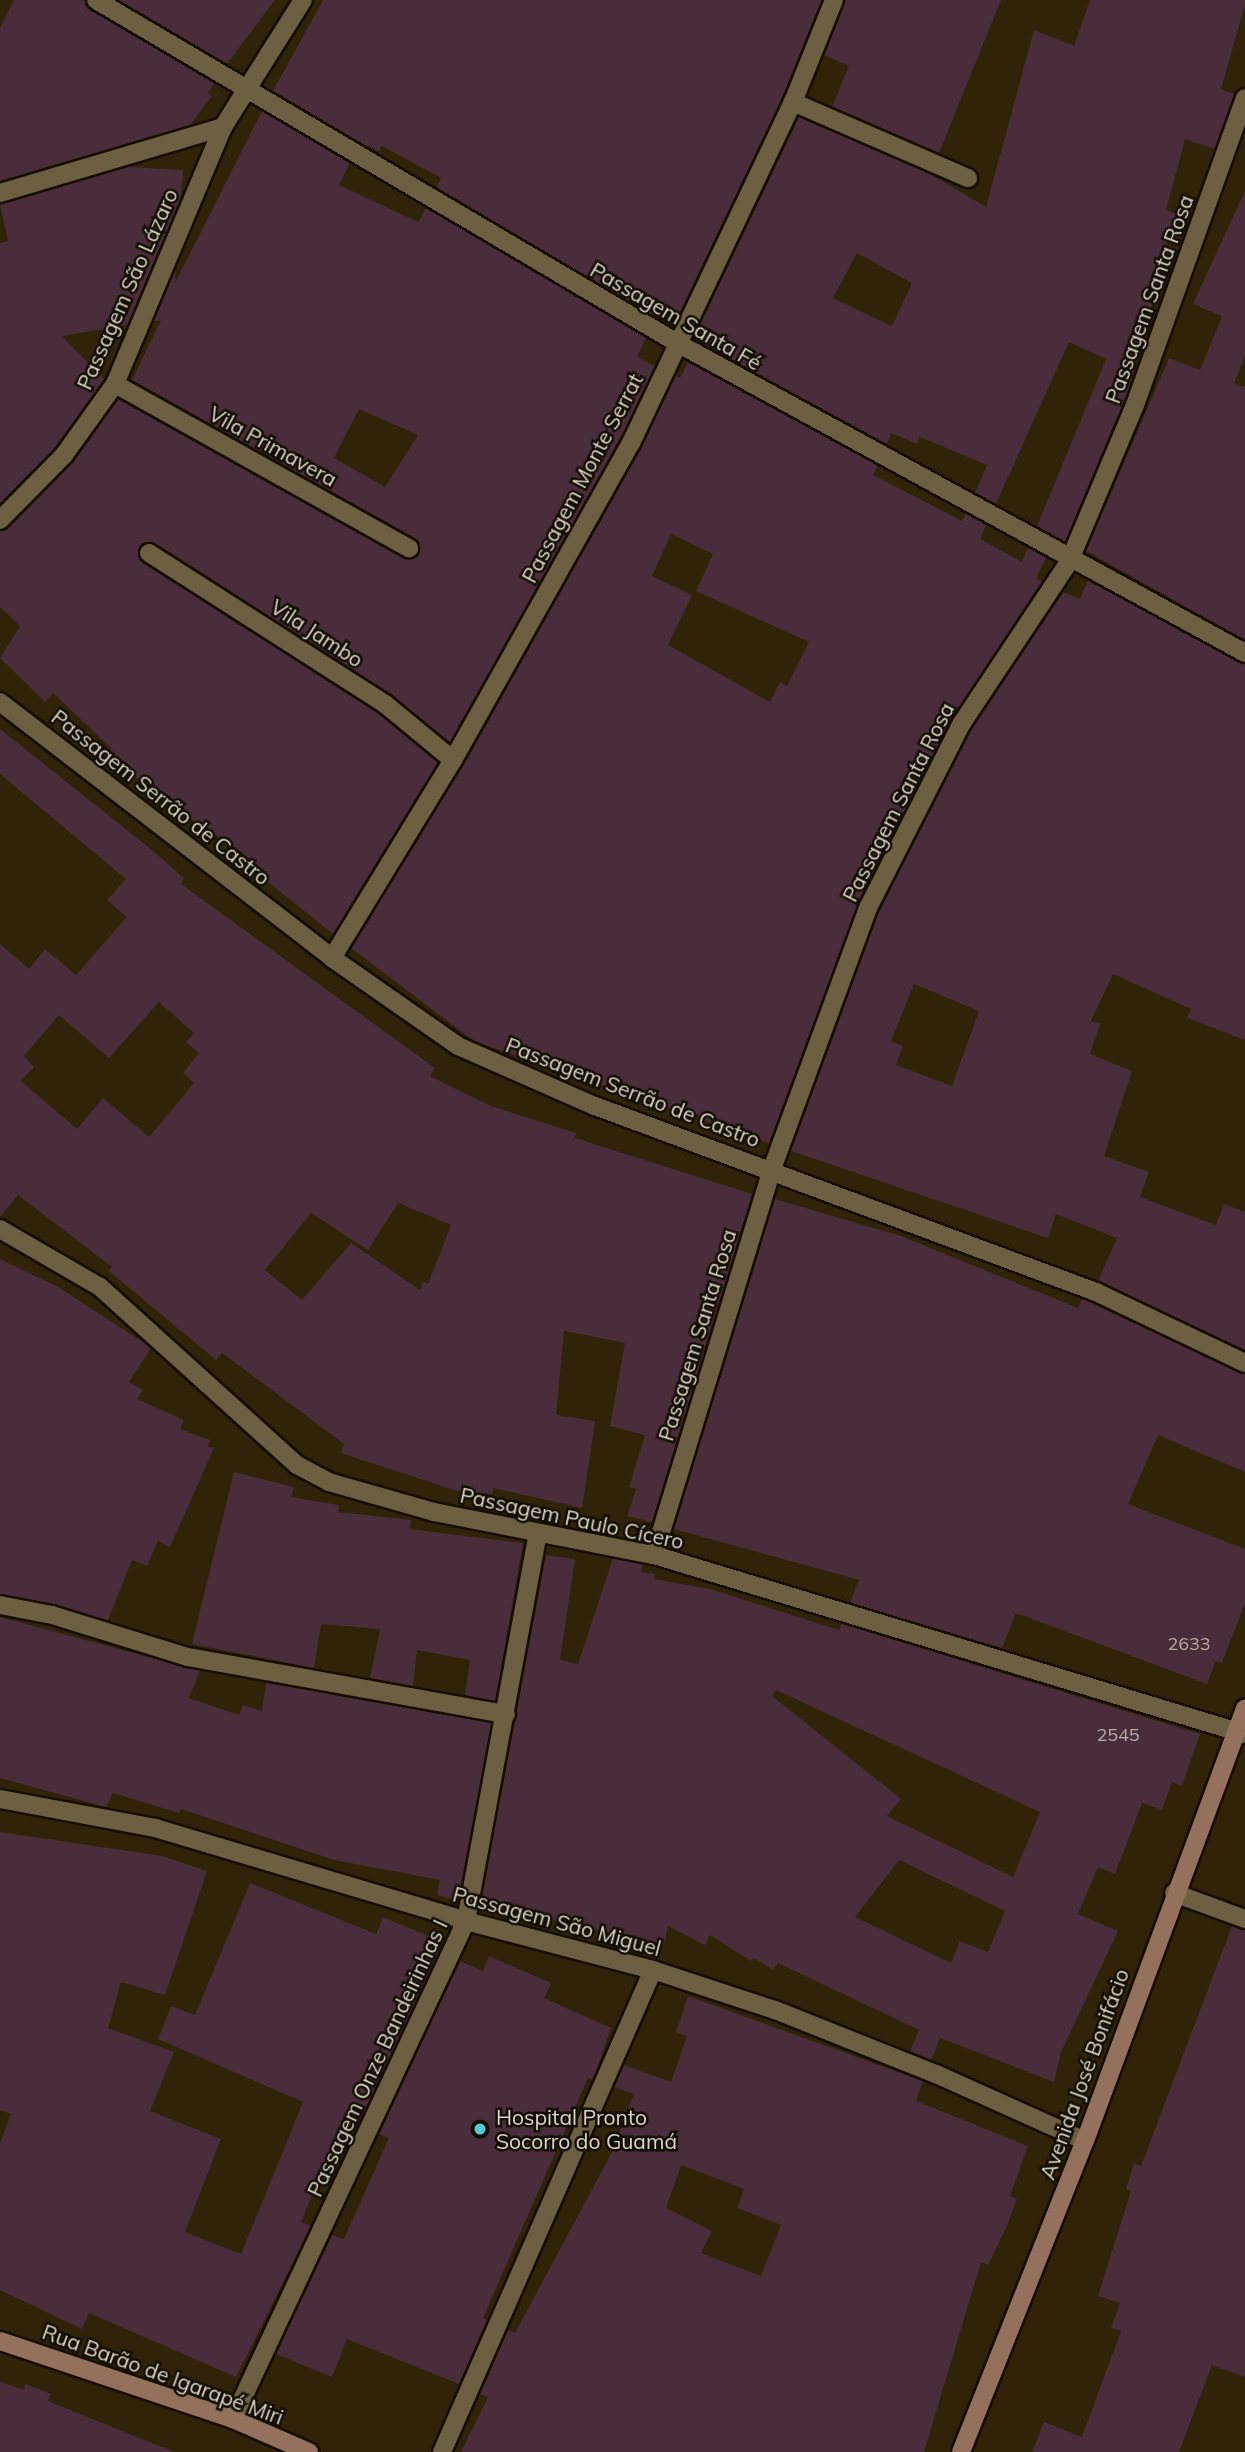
<!DOCTYPE html>
<html>
<head>
<meta charset="utf-8">
<style>
	body { margin:0 }
	#map { position:relative; width:1245px; height:2452px; overflow:hidden; background:#302307; font-family:Mulish,sans-serif }
	div>[style] { position:absolute }
	[style*='--x'] { left:calc(var(--x)*1px); top:calc(var(--y)*1px); width:calc(var(--w)*1px); rotate:calc(var(--a)*1deg) }
	.building>* { inset:0; background:#492d3b }
	.roads { filter:drop-shadow(2px 0 #160d00) drop-shadow(-2px 0 #160d00) drop-shadow(0 2px #160d00) drop-shadow(0 -2px #160d00) }
	.minor>* { height:18px; margin:-9px; padding:0 9px; transform-origin:9px; border-radius:9px; background:#6d5f42 }
	.secondary>* { height:18px; margin:-9px; padding:0 9px; transform-origin:9px; border-radius:9px; background:#94715c }
	.dots>* { width:19px; height:19px; translate:-50% -50%; box-sizing:border-box; border:4px solid #130e04; border-radius:50% }
	span { translate:-50% -50%; white-space:nowrap; text-align:center; line-height:1.15; -webkit-text-stroke:5px #130e04; paint-order:stroke }
	.number-label { font-size:18px; color:#b8aba2 }
	.number-label span { -webkit-text-stroke-width:0 }
	.street-label { font-size:21px; color:#ddd5c5 }
	.poi-label { font-size:21px; color:#ddd5c5 }
	.left { translate:0 -50%; text-align:left }
</style>
</head>
<body>
<div id="map">
	<div class="building">
		<i style="clip-path:polygon(14px 0,85px 0,90px 10px,215px 83px,208px 93px,212px 96px,190px 125px,0 181px,0 28px)"></i>
		<i style="clip-path:polygon(118px 0,275px 0,227px 64px)"></i>
		<i style="clip-path:polygon(323px 0,822px 0,780px 102px,676px 321px,658px 311px,656px 317px,436px 188px,441px 178px,382px 146px,379px 151px,361px 143px,273px 91px)"></i>
		<i style="clip-path:polygon(845px 0,1001px 0,939px 153px,832px 107px,849px 66px,824px 55px)"></i>
		<i style="clip-path:polygon(evenodd,1090px 0,1245px 0,1245px 5px,1221px 89px,1234px 94px,1215px 149px,1185px 139px,1166px 210px,1177px 214px,1151px 288px,1156px 290px,1127px 394px,1065px 542px,1037px 526px,1106px 359px,1069px 342px,996px 504px,975px 493px,987px 465px,920px 437px,917px 444px,891px 433px,887px 444px,699px 342px,703px 335px,697px 331px,799px 117px,932px 175px,986px 207px,1034px 30px,1074px 46px,1090px 0,857px 253px,912px 283px,892px 326px,833px 298px,857px 253px)"></i>
		<i style="clip-path:polygon(evenodd,262px 111px,350px 163px,339px 185px,418px 222px,426px 208px,646px 338px,637px 357px,655px 366px,621px 438px,450px 743px,391px 695px,155px 543px,139px 547px,143px 563px,378px 713px,438px 762px,333px 934px,252px 869px,256px 864px,236px 848px,172px 807px,107px 754px,111px 748px,53px 693px,45px 702px,0 658px,20px 626px,0 607px,0 531px,72px 463px,118px 399px,403px 558px,419px 553px,415px 538px,132px 380px,161px 320px,154px 321px,176px 268px,175px 283px,262px 111px,359px 409px,418px 435px,385px 487px,334px 458px,359px 409px)"></i>
		<i style="clip-path:polygon(129px 167px,183px 170px,181px 198px,127px 325px,62px 336px,104px 379px,55px 448px,0 504px,0 243px,8px 241px,0 204px)"></i>
		<i style="clip-path:polygon(1245px 191px,1245px 356px,1234px 383px,1245px 387px,1245px 640px,1086px 551px,1169px 358px,1200px 370px,1222px 316px,1193px 304px)"></i>
		<i style="clip-path:polygon(evenodd,688px 362px,878px 465px,873px 475px,962px 521px,966px 513px,986px 525px,980px 539px,1022px 562px,1028px 547px,1046px 558px,1036px 578px,1042px 582px,952px 718px,859px 901px,769px 1143px,474px 1041px,351px 948px,463px 766px,641px 449px,675px 376px,680px 378px,688px 362px,671px 534px,713px 554px,696px 591px,809px 642px,787px 686px,780px 682px,770px 702px,668px 645px,692px 595px,652px 576px,671px 534px)"></i>
		<i style="clip-path:polygon(evenodd,1088px 580px,1245px 664px,1245px 1040px,1187px 1018px,1191px 1009px,1113px 974px,1091px 1021px,1100px 1024px,1090px 1054px,1132px 1071px,1104px 1156px,1149px 1172px,1140px 1197px,1216px 1225px,1224px 1204px,1245px 1212px,1245px 1350px,1098px 1281px,1117px 1238px,1056px 1214px,1048px 1238px,791px 1151px,879px 911px,972px 729px,1063px 592px,1080px 599px,1088px 580px,914px 984px,979px 1011px,952px 1086px,896px 1065px,903px 1046px,891px 1041px,914px 984px)"></i>
		<i style="clip-path:polygon(evenodd,0 729px,152px 850px,184px 878px,181px 884px,435px 1068px,430px 1076px,491px 1106px,576px 1133px,575px 1138px,752px 1194px,652px 1522px,627px 1516px,636px 1489px,629px 1487px,645px 1435px,610px 1426px,625px 1343px,564px 1331px,556px 1415px,595px 1421px,582px 1508px,493px 1488px,492px 1494px,457px 1491px,341px 1453px,344px 1444px,222px 1353px,216px 1360px,109px 1271px,112px 1267px,18px 1195px,0 1217px,0 944px,29px 969px,45px 949px,76px 975px,127px 917px,107px 900px,126px 879px,0 774px,0 729px,159px 1002px,194px 1033px,186px 1042px,199px 1053px,183px 1073px,194px 1083px,149px 1137px,103px 1098px,77px 1129px,21px 1081px,34px 1067px,24px 1056px,59px 1015px,109px 1058px,159px 1002px,0 729px,398px 1203px,451px 1225px,428px 1284px,423px 1282px,420px 1290px,351px 1243px,302px 1300px,265px 1270px,311px 1213px,368px 1250px,398px 1203px)"></i>
		<i style="clip-path:polygon(775px 1199px,901px 1236px,1078px 1308px,1082px 1299px,1092px 1302px,1245px 1374px,1245px 1472px,1158px 1435px,1128px 1504px,1245px 1549px,1245px 1603px,1222px 1663px,1216px 1661px,1207px 1684px,1016px 1613px,1002px 1648px,850px 1603px,859px 1580px,674px 1529px)"></i>
		<i style="clip-path:polygon(0 1259px,58px 1287px,146px 1344px,151px 1348px,129px 1382px,143px 1390px,137px 1399px,184px 1420px,180px 1429px,210px 1440px,208px 1447px,214px 1448px,170px 1547px,158px 1541px,147px 1566px,132px 1560px,108px 1620px,0 1594px)"></i>
		<i style="clip-path:polygon(234px 1472px,294px 1487px,291px 1497px,339px 1505px,338px 1512px,411px 1520px,410px 1529px,523px 1543px,495px 1701px,465px 1695px,470px 1660px,417px 1650px,413px 1686px,370px 1678px,380px 1629px,321px 1624px,314px 1668px,192px 1644px)"></i>
		<i style="clip-path:polygon(evenodd,546px 1555px,575px 1559px,560px 1660px,578px 1664px,613px 1558px,643px 1564px,641px 1572px,655px 1574px,654px 1579px,710px 1589px,839px 1630px,842px 1624px,1200px 1734px,1182px 1786px,1172px 1782px,1162px 1810px,1142px 1803px,1115px 1874px,1098px 1867px,1078px 1914px,1118px 1931px,1061px 2052px,1054px 2082px,940px 2038px,931px 2060px,910px 2051px,919px 2030px,778px 1963px,773px 1970px,754px 1958px,751px 1961px,710px 1935px,705px 1945px,668px 1926px,664px 1945px,481px 1903px,546px 1555px,776px 1690px,1040px 1812px,1013px 1877px,887px 1816px,901px 1799px,772px 1696px,776px 1690px,546px 1555px,899px 1860px,1005px 1911px,988px 1952px,960px 1941px,951px 1963px,855px 1917px,899px 1860px)"></i>
		<i style="clip-path:polygon(0 1617px,200px 1671px,189px 1698px,239px 1715px,243px 1705px,262px 1711px,266px 1683px,491px 1723px,458px 1900px,437px 1895px,440px 1880px,334px 1860px,181px 1809px,179px 1813px,113px 1793px,106px 1807px,0 1778px)"></i>
		<i style="clip-path:polygon(0 1832px,162px 1856px,207px 1871px,165px 1995px,121px 1982px,108px 2028px,174px 2052px,150px 2111px,221px 2139px,185px 2232px,241px 2254px,303px 2102px,158px 2039px,171px 2006px,195px 2015px,250px 1883px,376px 1934px,383px 1917px,429px 1936px,425px 1946px,439px 1952px,358px 2125px,343px 2119px,301px 2222px,311px 2226px,236px 2377px,89px 2313px,82px 2329px,0 2290px,0 2144px,11px 2114px,0 2110px)"></i>
		<i style="clip-path:polygon(1232px 1926px,1245px 1930px,1245px 2377px,1212px 2365px,1179px 2452px,1032px 2452px,1044px 2422px,1082px 2437px,1121px 2331px,1111px 2328px,1120px 2303px,1098px 2296px,1131px 2191px,1126px 2189px,1134px 2163px,1141px 2166px)"></i>
		<i style="clip-path:polygon(489px 1956px,551px 1983px,544px 1998px,611px 2028px,593px 2080px,588px 2078px,483px 2318px,487px 2320px,459px 2384px,347px 2339px,332px 2377px,276px 2354px,332px 2235px,344px 2239px,389px 2138px,379px 2134px,460px 1961px,483px 1971px)"></i>
		<i style="clip-path:polygon(evenodd,688px 1996px,923px 2081px,916px 2101px,1028px 2146px,1010px 2196px,1017px 2199px,1006px 2228px,988px 2265px,981px 2262px,924px 2452px,461px 2452px,488px 2397px,480px 2394px,508px 2330px,515px 2333px,611px 2154px,634px 2094px,614px 2087px,624px 2065px,671px 2082px,687px 2036px,676px 2032px,688px 1996px,681px 2165px,744px 2189px,737px 2208px,781px 2225px,761px 2276px,701px 2253px,712px 2231px,666px 2208px,681px 2165px)"></i>
		<i style="clip-path:polygon(0 2381px,23px 2390px,26px 2384px,51px 2394px,48px 2401px,174px 2452px,0 2452px)"></i>
	</div>
	<div class="roads">
		<div class="minor">
			<i style="--x:96;--y:0;--w:677;--a:30.54"></i>
			<i style="--x:679;--y:344;--w:645;--a:28.63"></i>
			<i style="--x:793;--y:102;--w:191;--a:23.5"></i>
			<i style="--x:0;--y:193;--w:233;--a:-16.5"></i>
			<i style="--x:223;--y:127;--w:150;--a:-57.8"></i>
			<i style="--x:115;--y:384;--w:337;--a:29.2"></i>
			<i style="--x:0;--y:520;--w:91;--a:-45.4"></i>
			<i style="--x:64;--y:455;--w:87;--a:-54.3"></i>
			<i style="--x:115;--y:384;--w:279;--a:-67.2"></i>
			<i style="--x:149;--y:553;--w:280;--a:32.6"></i>
			<i style="--x:385;--y:704;--w:88;--a:39.5"></i>
			<i style="--x:0;--y:702;--w:419;--a:37.6"></i>
			<i style="--x:332;--y:958;--w:154;--a:34.9"></i>
			<i style="--x:458;--y:1046;--w:150;--a:23.7"></i>
			<i style="--x:595;--y:1106;--w:534;--a:20.37"></i>
			<i style="--x:1096;--y:1292;--w:165;--a:25.5"></i>
			<i style="--x:332;--y:958;--w:232;--a:-58.6"></i>
			<i style="--x:453;--y:760;--w:364;--a:-60.7"></i>
			<i style="--x:631;--y:443;--w:378;--a:-64.6"></i>
			<i style="--x:793;--y:102;--w:110;--a:-68.1"></i>
			<i style="--x:0;--y:1229;--w:116;--a:30.1"></i>
			<i style="--x:100;--y:1287;--w:266;--a:42.1"></i>
			<i style="--x:297;--y:1465;--w:36;--a:28"></i>
			<i style="--x:329;--y:1482;--w:109;--a:15.9"></i>
			<i style="--x:434;--y:1512;--w:224;--a:11.1"></i>
			<i style="--x:654;--y:1555;--w:618;--a:16.85"></i>
			<i style="--x:654;--y:1555;--w:404;--a:-73"></i>
			<i style="--x:772;--y:1169;--w:280;--a:-69.8"></i>
			<i style="--x:869;--y:906;--w:205;--a:-63.1"></i>
			<i style="--x:962;--y:723;--w:193;--a:-56.4"></i>
			<i style="--x:1069;--y:562;--w:170;--a:-67.2"></i>
			<i style="--x:1135;--y:405;--w:326;--a:-70.3"></i>
			<i style="--x:0;--y:1605;--w:53;--a:10.9"></i>
			<i style="--x:52;--y:1615;--w:142;--a:17.2"></i>
			<i style="--x:188;--y:1657;--w:323;--a:10.2"></i>
			<i style="--x:0;--y:1799;--w:158;--a:10.6"></i>
			<i style="--x:155;--y:1828;--w:325;--a:16.6"></i>
			<i style="--x:466;--y:1921;--w:193;--a:14.7"></i>
			<i style="--x:653;--y:1970;--w:128;--a:18.2"></i>
			<i style="--x:775;--y:2010;--w:173;--a:21.7"></i>
			<i style="--x:936;--y:2074;--w:163;--a:24.2"></i>
			<i style="--x:1174;--y:1893;--w:76;--a:20.1"></i>
			<i style="--x:233;--y:2419;--w:550;--a:-64.93"></i>
			<i style="--x:466;--y:1921;--w:394;--a:-79.5"></i>
			<i style="--x:442;--y:2452;--w:526;--a:-66.36"></i>
		</div>
		<div class="secondary">
			<i style="--x:0;--y:2341;--w:246;--a:18.5"></i>
			<i style="--x:233;--y:2419;--w:83;--a:23.5"></i>
			<i style="--x:961;--y:2452;--w:335;--a:-68.3"></i>
			<i style="--x:1085;--y:2141;--w:461;--a:-69.7"></i>
		</div>
	</div>
	<div class="dots">
		<i style="left:480px;top:2129px;background:#52ccd5"></i>
	</div>
	<div class="number-label">
		<span style="left:1189px;top:1644px">2633</span>
		<span style="left:1118px;top:1735px">2545</span>
	</div>
	<div class="street-label">
		<span style="left:127px;top:289px;rotate:-66deg">Passagem São Lázaro</span>
		<span style="left:1149px;top:299px;rotate:-70deg">Passagem Santa Rosa</span>
		<span style="left:676px;top:316px;rotate:30deg">Passagem Santa Fé</span>
		<span style="left:273px;top:446px;rotate:29deg">Vila Primavera</span>
		<span style="left:582px;top:478px;rotate:-62deg">Passagem Monte Serrat</span>
		<span style="left:317px;top:633px;rotate:33deg">Vila Jambo</span>
		<span style="left:161px;top:797px;rotate:38deg">Passagem Serrão de Castro</span>
		<span style="left:898px;top:802px;rotate:-63deg">Passagem Santa Rosa</span>
		<span style="left:633px;top:1092px;rotate:21deg">Passagem Serrão de Castro</span>
		<span style="left:697px;top:1335px;rotate:-73deg">Passagem Santa Rosa</span>
		<span style="left:572px;top:1518px;rotate:12deg">Passagem Paulo Cícero</span>
		<span style="left:557px;top:1921px;rotate:15deg">Passagem São Miguel</span>
		<span style="left:377px;top:2058px;rotate:-65deg">Passagem Onze Bandeirinhas I</span>
		<span style="left:1084px;top:2074px;rotate:-70deg">Avenida José Bonifácio</span>
		<span style="left:163px;top:2374px;rotate:20deg">Rua Barão de Igarapé Miri</span>
	</div>
	<div class="poi-label">
		<span class="left" style="left:496px;top:2129px">Hospital Pronto<br>Socorro do Guamá</span>
	</div>
</div>
</body>
</html>
